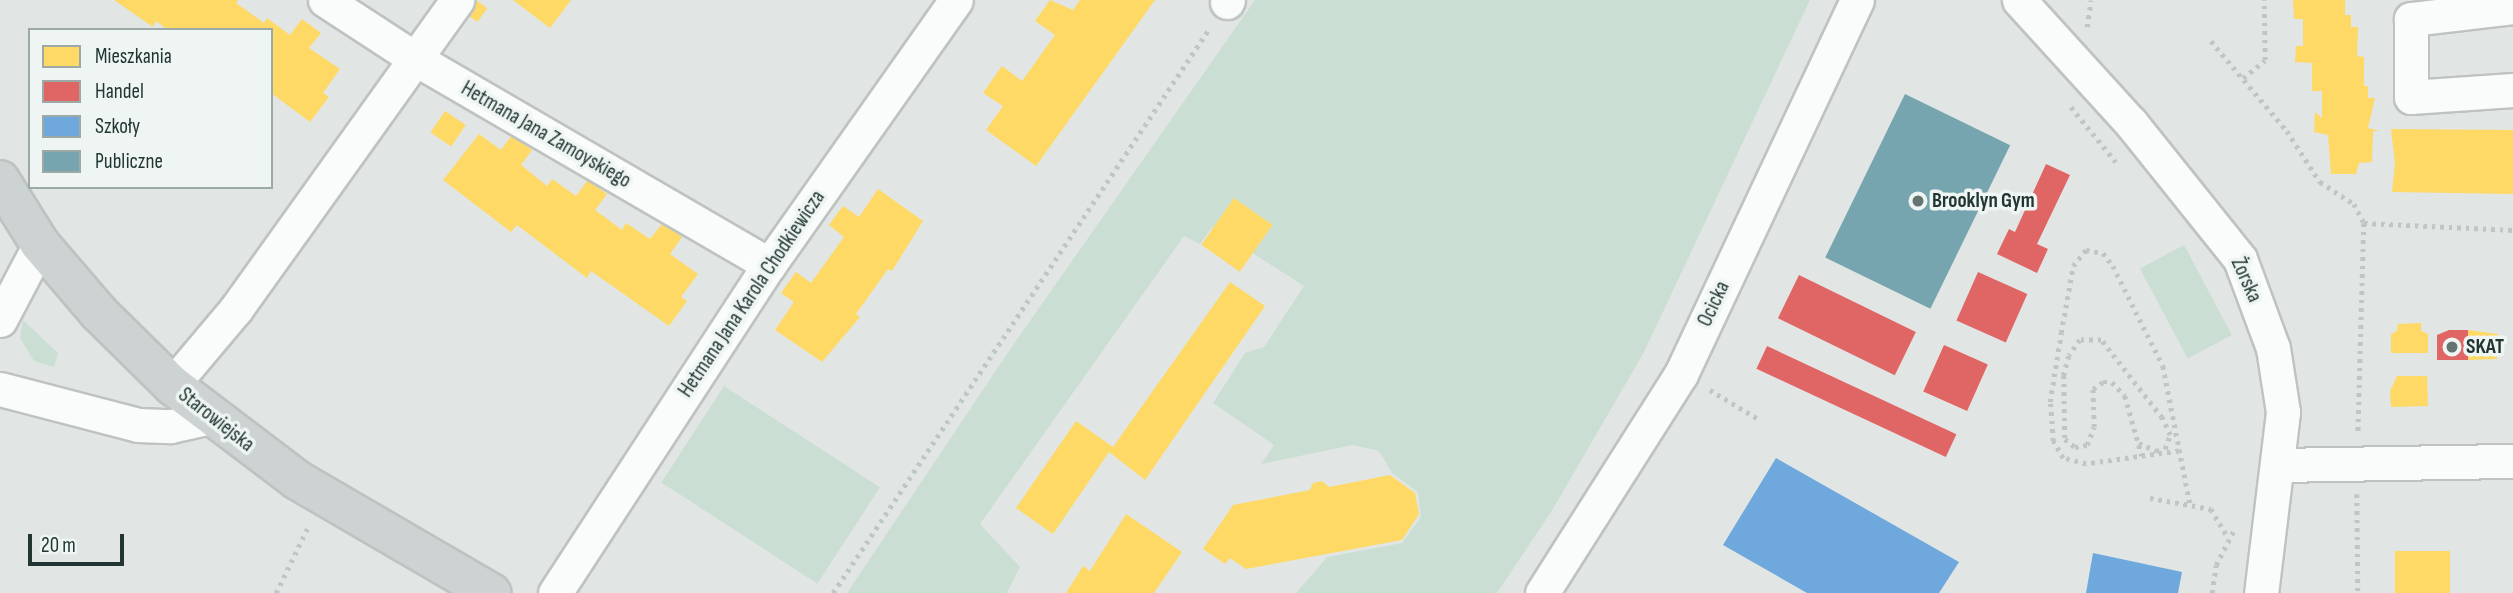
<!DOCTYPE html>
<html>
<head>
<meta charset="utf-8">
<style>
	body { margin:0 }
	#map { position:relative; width:2513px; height:593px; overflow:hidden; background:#e1e6e4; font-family:"Sofia Sans Condensed",sans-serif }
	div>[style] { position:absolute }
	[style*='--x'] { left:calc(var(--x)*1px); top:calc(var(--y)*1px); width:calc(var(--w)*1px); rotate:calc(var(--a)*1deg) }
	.green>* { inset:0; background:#cbded3; transform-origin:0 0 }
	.homes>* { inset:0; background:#ffd966; transform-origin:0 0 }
	.shops>* { inset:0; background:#e06666; transform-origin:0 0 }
	.schools>* { inset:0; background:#6fa8dc }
	.public>* { inset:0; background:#76a5af; transform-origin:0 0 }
	.path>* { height:4.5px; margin-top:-2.25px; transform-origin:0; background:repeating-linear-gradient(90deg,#bfc7c6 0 3.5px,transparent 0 8.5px) }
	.roads { filter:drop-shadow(2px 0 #bec3c1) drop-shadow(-2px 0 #bec3c1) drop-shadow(0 2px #bec3c1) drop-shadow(0 -2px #bec3c1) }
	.minor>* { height:33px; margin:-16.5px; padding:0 16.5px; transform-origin:16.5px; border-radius:16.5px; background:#fafbfb }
	.primary>* { height:38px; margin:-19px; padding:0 19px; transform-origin:19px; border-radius:19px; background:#cdd3d2 }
	.dots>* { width:19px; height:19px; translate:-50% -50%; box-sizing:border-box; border:4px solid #eef5f3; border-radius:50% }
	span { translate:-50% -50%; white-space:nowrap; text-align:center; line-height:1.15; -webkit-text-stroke:7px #eef5f3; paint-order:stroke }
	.street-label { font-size:21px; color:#213633 }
	.poi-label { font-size:21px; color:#213633; font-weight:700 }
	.left { translate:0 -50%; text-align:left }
	.legend { position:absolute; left:28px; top:28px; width:245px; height:161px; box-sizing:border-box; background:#eef5f3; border:2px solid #9ca9a6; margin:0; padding:9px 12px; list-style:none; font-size:21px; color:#213633 }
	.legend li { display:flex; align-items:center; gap:14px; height:35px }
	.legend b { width:35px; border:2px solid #9ca9a6 }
	.scale { position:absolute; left:28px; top:534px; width:96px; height:32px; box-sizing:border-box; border:4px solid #213633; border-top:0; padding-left:9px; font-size:21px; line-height:24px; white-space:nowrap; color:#213633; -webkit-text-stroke:5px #eef5f3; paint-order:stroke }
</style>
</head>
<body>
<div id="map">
	<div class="green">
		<i style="clip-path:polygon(1255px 0,1810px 0,1644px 352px,1553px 509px,1497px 593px,1296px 593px,1327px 557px,1402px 543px,1421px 517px,1418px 492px,1392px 473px,1379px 451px,1353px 445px,1261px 464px,1274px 445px,1213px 403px,1245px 353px,1264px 347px,1304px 286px,1212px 227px,1200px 244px,1184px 236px,980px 524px,1020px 567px,1007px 593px,847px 593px,1013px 345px)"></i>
		<i style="left:2184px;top:245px;width:102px;height:50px;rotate:62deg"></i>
		<i style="clip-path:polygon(23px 320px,58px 353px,54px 367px,34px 361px,20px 338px)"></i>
		<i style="left:724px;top:386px;width:186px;height:115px;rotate:33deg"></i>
	</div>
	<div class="homes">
		<i style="clip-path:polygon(114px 0,238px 0,236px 3px,264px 23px,267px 18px,290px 35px,302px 19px,321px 33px,309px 48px,340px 69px,323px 93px,329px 97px,310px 122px,271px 93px,271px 30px,168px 30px,156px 21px,153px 27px)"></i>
		<i style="left:476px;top:0;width:14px;height:17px;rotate:36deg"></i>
		<i style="clip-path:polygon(513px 0,571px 0,550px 28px)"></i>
		<i style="clip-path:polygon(1050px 0,1073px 10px,1080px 0,1155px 0,1036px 166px,986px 130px,1003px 106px,983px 93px,1002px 66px,1022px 81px,1055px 35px,1035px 21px)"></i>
		<i style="clip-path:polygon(2293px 0,2345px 0,2345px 15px,2351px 15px,2351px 27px,2358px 27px,2357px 56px,2364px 57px,2364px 86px,2368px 86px,2368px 98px,2375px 98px,2368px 128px,2380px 131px,2373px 131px,2372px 162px,2359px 163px,2356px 174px,2331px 174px,2328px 135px,2314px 132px,2315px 112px,2322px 118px,2322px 91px,2312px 91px,2312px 63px,2295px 62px,2296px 46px,2303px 46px,2303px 19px,2294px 19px)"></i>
		<i style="left:445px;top:111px;width:25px;height:26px;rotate:34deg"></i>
		<i style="clip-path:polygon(2391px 129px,2513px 130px,2513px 194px,2392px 192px,2395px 163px)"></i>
		<i style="clip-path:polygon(479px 134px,501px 150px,512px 135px,532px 150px,521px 165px,547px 186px,552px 179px,576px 196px,588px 180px,607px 194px,595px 210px,622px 230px,626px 223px,650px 239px,663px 223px,682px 237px,670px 254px,698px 274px,681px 297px,687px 301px,669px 326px,591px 271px,587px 278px,517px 225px,511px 232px,443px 180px)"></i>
		<i style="clip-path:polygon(878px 189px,923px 221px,892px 271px,888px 269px,856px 314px,860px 317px,822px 362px,775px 330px,794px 302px,781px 293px,796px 272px,811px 283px,844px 237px,829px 225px,843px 206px,859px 217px)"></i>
		<i style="left:1234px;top:198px;width:47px;height:57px;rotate:35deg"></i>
		<i style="clip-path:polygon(1230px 282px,1265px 306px,1145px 480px,1109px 452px,1053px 534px,1016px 508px,1076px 421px,1113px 447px)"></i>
		<i style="clip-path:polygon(2421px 323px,2421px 331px,2428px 334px,2428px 353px,2391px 353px,2391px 334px,2397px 331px,2398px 324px)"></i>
		<i style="clip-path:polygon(2468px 330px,2498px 334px,2497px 359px,2468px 360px)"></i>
		<i style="clip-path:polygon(2397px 376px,2427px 376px,2428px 406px,2391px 407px,2390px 391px)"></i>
		<i style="clip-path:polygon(1390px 475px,1415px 493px,1419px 514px,1402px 540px,1246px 569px,1230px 558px,1225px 564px,1203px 549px,1233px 505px,1310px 490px,1313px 483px,1322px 481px,1329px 487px)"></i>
		<i style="clip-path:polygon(1126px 514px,1182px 552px,1154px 593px,1066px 593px,1083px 566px,1090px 571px)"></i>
		<i style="left:2395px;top:551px;width:55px;height:42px"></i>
	</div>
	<div class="shops">
		<i style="clip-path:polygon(2046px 164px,2070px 175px,2037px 244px,2048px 249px,2037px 273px,1997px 254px,2009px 229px,2015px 232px)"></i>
		<i style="left:1978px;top:272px;width:54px;height:53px;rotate:24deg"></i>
		<i style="left:1799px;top:275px;width:130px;height:48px;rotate:26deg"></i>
		<i style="clip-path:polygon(2449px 330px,2468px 330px,2468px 360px,2437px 360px,2437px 335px)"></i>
		<i style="left:1944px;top:345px;width:48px;height:51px;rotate:24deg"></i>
		<i style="left:1767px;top:346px;width:209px;height:25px;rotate:25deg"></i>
	</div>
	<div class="schools">
		<i style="clip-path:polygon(1776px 458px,1959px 562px,1939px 593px,1807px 593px,1723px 545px)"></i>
		<i style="clip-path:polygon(2093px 553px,2182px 572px,2178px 593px,2086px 593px)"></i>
	</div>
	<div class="public">
		<i style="left:1905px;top:94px;width:117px;height:182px;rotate:26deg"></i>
	</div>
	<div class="path">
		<i style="--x:2087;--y:27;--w:27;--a:-82"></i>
		<i style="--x:2211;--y:41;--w:118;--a:49.8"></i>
		<i style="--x:2287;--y:131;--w:61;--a:57.1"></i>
		<i style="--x:2320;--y:182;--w:40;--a:32.9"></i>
		<i style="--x:2354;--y:204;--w:21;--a:62"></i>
		<i style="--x:2364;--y:223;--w:209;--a:91.6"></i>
		<i style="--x:2243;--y:78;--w:28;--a:-39"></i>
		<i style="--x:2265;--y:60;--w:60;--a:-91"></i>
		<i style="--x:2071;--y:107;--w:71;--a:50.7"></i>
		<i style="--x:2364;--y:223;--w:149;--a:2.7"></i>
		<i style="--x:1710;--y:390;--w:58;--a:31"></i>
		<i style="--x:2139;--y:443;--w:19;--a:25"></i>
		<i style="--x:2156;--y:451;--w:9;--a:-13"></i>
		<i style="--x:2165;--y:449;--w:15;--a:-70"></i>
		<i style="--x:2170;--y:435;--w:19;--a:-115"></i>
		<i style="--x:2162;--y:418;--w:99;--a:-128"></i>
		<i style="--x:2101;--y:340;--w:21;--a:180"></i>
		<i style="--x:2080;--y:340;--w:19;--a:125"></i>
		<i style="--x:2069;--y:356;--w:20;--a:105"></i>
		<i style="--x:2064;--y:375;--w:64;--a:89.1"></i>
		<i style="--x:2065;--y:439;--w:13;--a:39"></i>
		<i style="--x:2075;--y:447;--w:12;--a:-9"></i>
		<i style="--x:2087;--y:445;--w:19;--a:-69"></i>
		<i style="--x:2094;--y:427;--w:38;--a:-92"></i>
		<i style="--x:2093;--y:389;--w:12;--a:-35"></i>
		<i style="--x:2103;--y:382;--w:9;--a:0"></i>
		<i style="--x:2112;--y:382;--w:19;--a:47"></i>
		<i style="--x:2125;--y:396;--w:62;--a:74.2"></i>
		<i style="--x:2179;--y:451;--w:94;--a:172"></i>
		<i style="--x:2086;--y:464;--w:24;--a:-165"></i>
		<i style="--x:2063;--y:458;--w:20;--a:-120"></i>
		<i style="--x:2053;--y:441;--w:39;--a:-94"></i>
		<i style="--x:2050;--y:402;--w:70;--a:-80.9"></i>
		<i style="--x:2061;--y:333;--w:68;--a:-79.8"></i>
		<i style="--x:2073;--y:266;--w:21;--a:-51"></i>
		<i style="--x:2086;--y:250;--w:17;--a:10"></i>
		<i style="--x:2103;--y:253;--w:16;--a:52"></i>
		<i style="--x:2113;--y:266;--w:112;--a:63.4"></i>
		<i style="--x:2163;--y:366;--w:141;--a:78.9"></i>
		<i style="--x:2357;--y:494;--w:99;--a:89.4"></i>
		<i style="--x:2150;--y:498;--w:62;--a:10.2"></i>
		<i style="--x:2211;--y:509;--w:33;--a:59"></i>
		<i style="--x:276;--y:593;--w:73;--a:-64.1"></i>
		<i style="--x:833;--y:593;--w:678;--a:-56.31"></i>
		<i style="--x:2212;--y:593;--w:28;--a:-82"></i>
		<i style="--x:2216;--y:565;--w:42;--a:-62.8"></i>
	</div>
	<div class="roads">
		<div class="minor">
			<i style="--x:325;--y:0;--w:106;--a:33.1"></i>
			<i style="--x:414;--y:58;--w:411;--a:30.2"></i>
			<i style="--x:2019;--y:0;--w:166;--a:47.7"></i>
			<i style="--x:2131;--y:123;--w:174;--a:51.3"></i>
			<i style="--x:2240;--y:259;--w:95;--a:69.7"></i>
			<i style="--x:2273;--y:348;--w:65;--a:81.1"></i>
			<i style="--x:2283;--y:412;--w:182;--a:96.9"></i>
			<i style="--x:1227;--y:2;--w:2;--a:-63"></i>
			<i style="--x:2513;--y:7;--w:103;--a:173.3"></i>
			<i style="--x:2411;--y:19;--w:78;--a:90"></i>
			<i style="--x:2411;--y:97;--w:102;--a:-3.9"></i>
			<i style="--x:0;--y:320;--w:86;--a:-62.2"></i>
			<i style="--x:172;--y:385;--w:99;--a:-49.9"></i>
			<i style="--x:236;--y:309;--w:380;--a:-54.4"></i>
			<i style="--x:0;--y:389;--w:143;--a:14.6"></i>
			<i style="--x:138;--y:425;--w:33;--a:2"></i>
			<i style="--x:171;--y:426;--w:41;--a:-12.7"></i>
			<i style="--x:2278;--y:465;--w:235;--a:-1"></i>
			<i style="--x:555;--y:593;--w:392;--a:-56.9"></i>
			<i style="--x:769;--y:265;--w:324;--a:-54.8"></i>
			<i style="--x:1542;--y:593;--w:259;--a:-57.6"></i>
			<i style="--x:1681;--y:374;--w:413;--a:-64.8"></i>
		</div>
		<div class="primary">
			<i style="--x:0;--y:180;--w:75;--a:58"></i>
			<i style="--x:40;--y:244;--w:91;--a:49.5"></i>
			<i style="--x:99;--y:313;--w:103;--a:44.6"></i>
			<i style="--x:172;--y:385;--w:157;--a:37.2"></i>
			<i style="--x:297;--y:480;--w:225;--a:30.2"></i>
		</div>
	</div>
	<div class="dots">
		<i style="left:1918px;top:201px;background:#647471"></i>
		<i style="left:2452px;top:347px;background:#647471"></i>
	</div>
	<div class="street-label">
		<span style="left:546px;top:135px;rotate:30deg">Hetmana Jana Zamoyskiego</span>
		<span style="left:2246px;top:280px;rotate:66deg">Żorska</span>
		<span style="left:752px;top:294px;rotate:-56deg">Hetmana Jana Karola Chodkiewicza</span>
		<span style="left:1714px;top:304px;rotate:-65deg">Ocicka</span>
		<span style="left:216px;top:420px;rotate:38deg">Starowiejska</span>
	</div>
	<div class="poi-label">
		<span class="left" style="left:1932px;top:201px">Brooklyn Gym</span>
		<span class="left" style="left:2466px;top:347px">SKAT</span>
	</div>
	<ul class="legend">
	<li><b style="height:19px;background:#ffd966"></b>Mieszkania</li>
	<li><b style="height:19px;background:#e06666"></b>Handel</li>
	<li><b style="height:19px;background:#6fa8dc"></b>Szkoły</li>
	<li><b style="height:19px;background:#76a5af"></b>Publiczne</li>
	</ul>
	<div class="scale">20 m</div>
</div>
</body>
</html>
